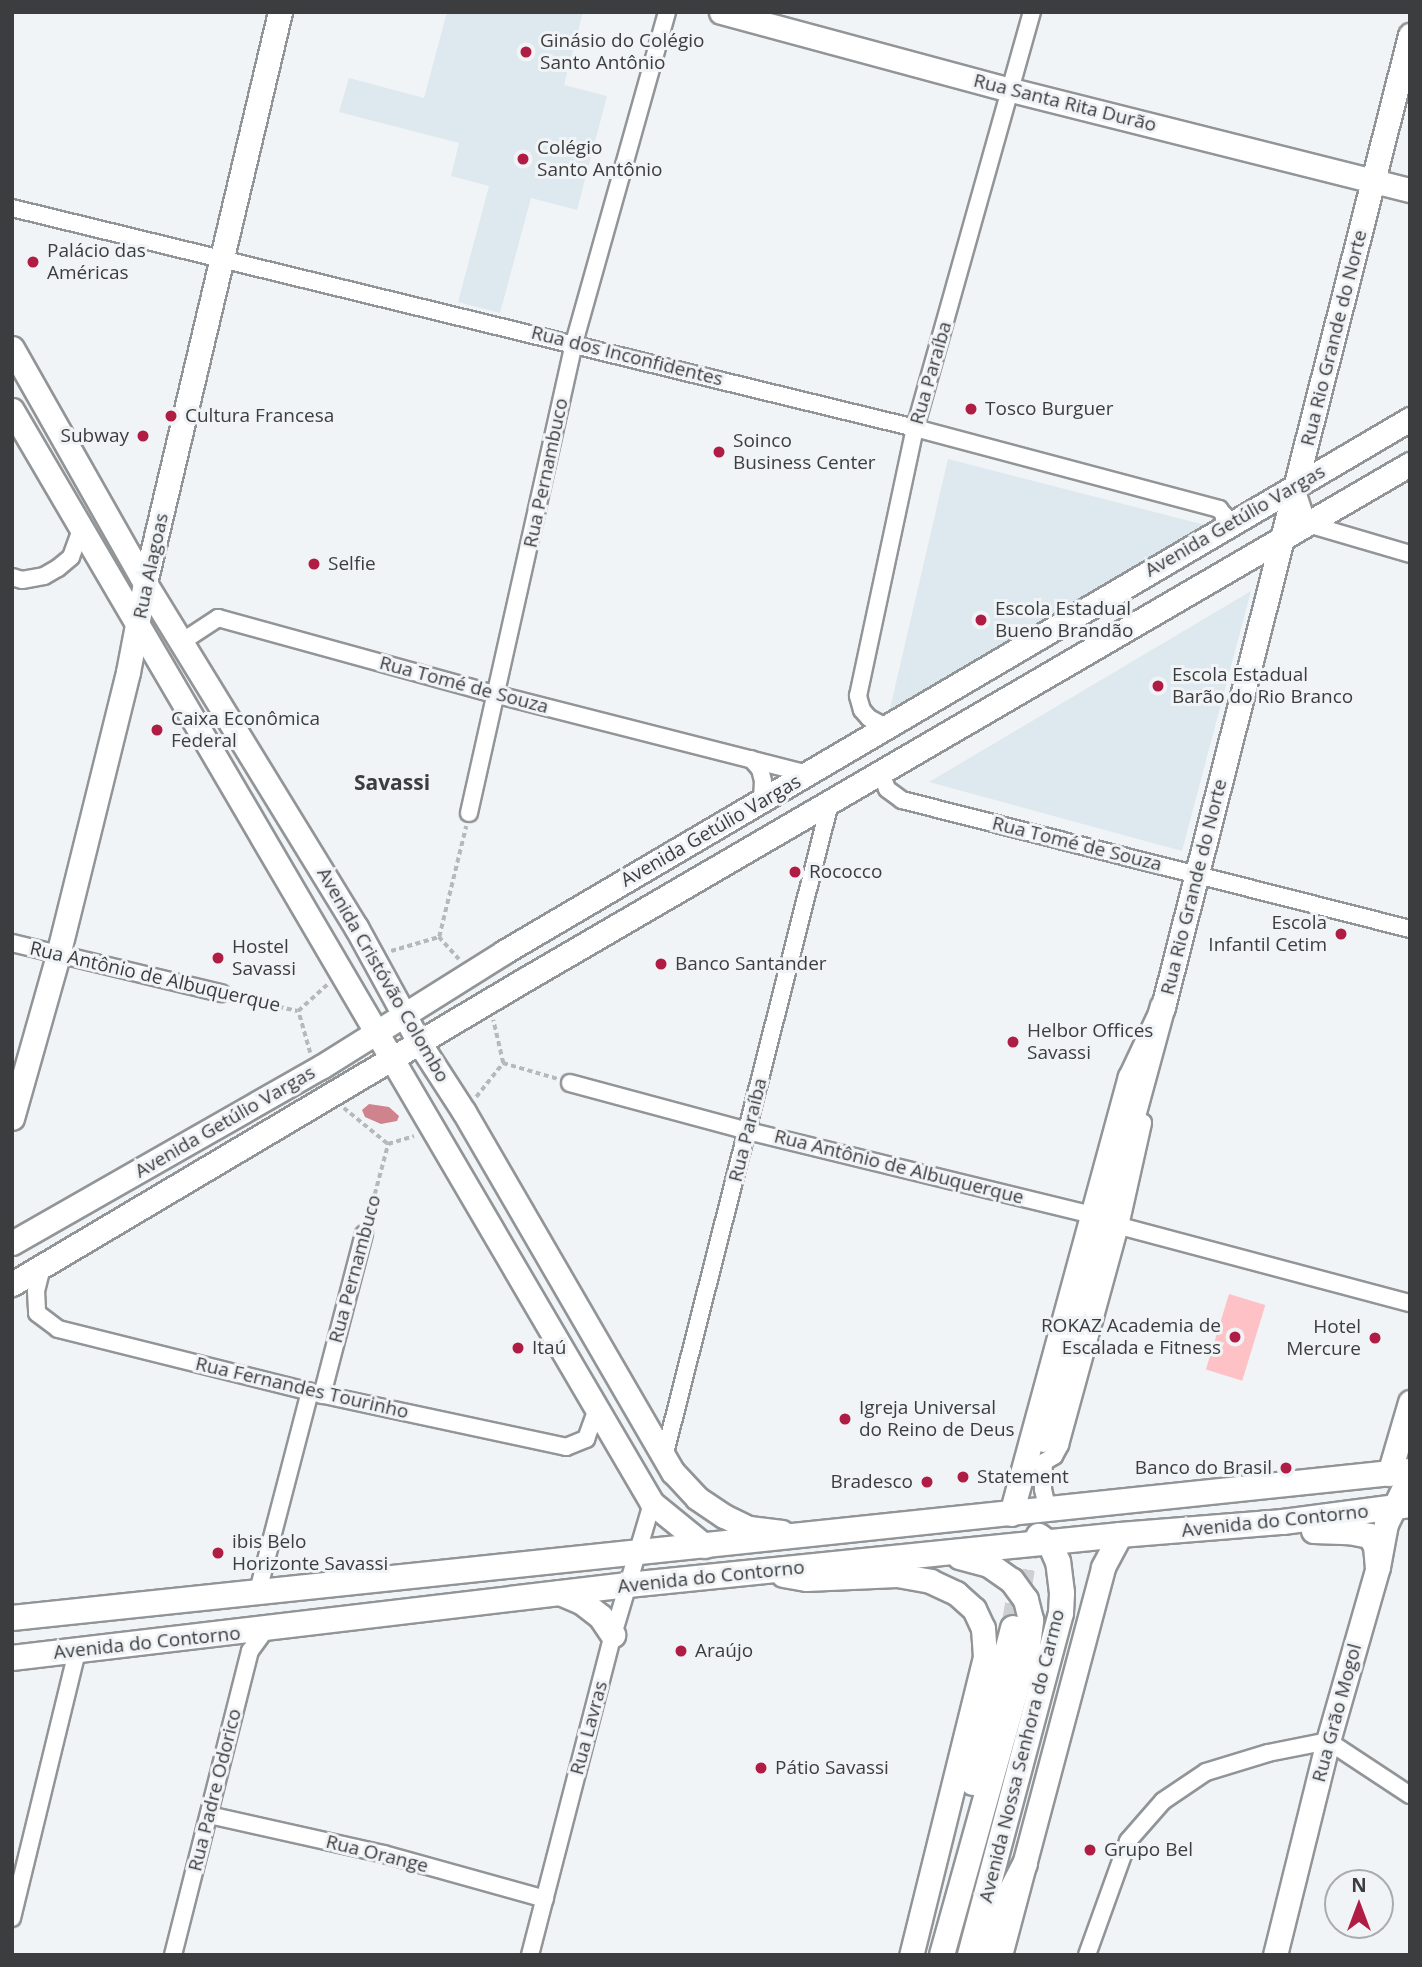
<!DOCTYPE html>
<html>
<head>
<meta charset="utf-8">
<style>
	body { margin:0 }
	#map { position:relative; width:1422px; height:1967px; overflow:hidden; background:#f1f4f6; font-family:"Open Sans",sans-serif }
	div>[style] { position:absolute }
	[style*='--x'] { left:calc(var(--x)*1px); top:calc(var(--y)*1px); width:calc(var(--w)*1px); rotate:calc(var(--a)*1deg) }
	.built>* { inset:0; background:#dee8ef }
	.green>* { inset:0; background:#fec1c6; transform-origin:0 0 }
	.water>* { inset:0; background:#cf838c }
	.primary-tunnel>* { height:24px; margin-top:-12px; transform-origin:0; background:repeating-linear-gradient(90deg,#cdcfd1 0 24px,transparent 0 36px) }
	.path>* { height:3.5px; margin-top:-1.75px; transform-origin:0; background:repeating-linear-gradient(90deg,#b6b9ba 0 5px,transparent 0 8.5px) }
	.roads { filter:drop-shadow(2px 0 #929597) drop-shadow(-2px 0 #929597) drop-shadow(0 2px #929597) drop-shadow(0 -2px #929597) }
	.street>* { height:16px; margin:-8px; padding:0 8px; transform-origin:8px; border-radius:8px; background:#fff }
	.secondary>* { height:23px; margin:-11.5px; padding:0 11.5px; transform-origin:11.5px; border-radius:11.5px; background:#fff }
	.primary>* { height:24px; margin:-12px; padding:0 12px; transform-origin:12px; border-radius:12px; background:#fff }
	.dots>* { width:19px; height:19px; translate:-50% -50%; box-sizing:border-box; border:4px solid #f1f4f6; border-radius:50% }
	span { translate:-50% -50%; white-space:nowrap; text-align:center; line-height:1.15; -webkit-text-stroke:6px #f1f4f6; paint-order:stroke }
	.poi-label { font-size:19px; color:#3c3d3e }
	.left { translate:0 -50%; text-align:left }
	.right { translate:-100% -50%; text-align:right }
	.street-label { font-size:19px; color:#3c3d3e }
	.neighbourhood-label { font-size:21px; color:#3c3d3e; font-weight:700 }
	.frame { position:absolute; inset:0; border:14px solid #3c3d3e; pointer-events:none }
	.north { position:absolute; left:1324px; top:1869px; width:70px; height:70px; box-sizing:border-box; background:#f1f4f6; border:2px solid #a9abac; border-radius:50%; rotate:0deg; font-size:19px; font-weight:700; line-height:28px; text-align:center; color:#3c3d3e }
	.north::after { content:''; display:block; margin:auto; width:24px; height:32px; background:#b01d44; clip-path:polygon(50% 0,100% 100%,50% 72%,0 100%) }
</style>
</head>
<body>
<div id="map">
	<div class="built">
		<i style="clip-path:polygon(447px 12px,583px 12px,564px 85px,607px 96px,577px 210px,531px 198px,500px 313px,458px 302px,489px 186px,451px 176px,459px 143px,339px 112px,349px 78px,424px 98px)"></i>
		<i style="clip-path:polygon(948px 459px,1213px 527px,889px 713px)"></i>
		<i style="clip-path:polygon(1251px 591px,1182px 851px,929px 782px)"></i>
	</div>
	<div class="green">
		<i style="left:1229px;top:1294px;width:38px;height:79px;rotate:17deg"></i>
	</div>
	<div class="water">
		<i style="clip-path:polygon(369px 1104px,389px 1107px,399px 1116px,397px 1121px,381px 1124px,365px 1117px,362px 1110px)"></i>
	</div>
	<div class="primary-tunnel">
		<i style="--x:1013;--y:1628;--w:169;--a:-80.5"></i>
	</div>
	<div class="path">
		<i style="--x:439;--y:937;--w:114;--a:-76.3"></i>
		<i style="--x:391;--y:951;--w:50;--a:-16.3"></i>
		<i style="--x:439;--y:937;--w:30;--a:48"></i>
		<i style="--x:237;--y:997;--w:62;--a:13.1"></i>
		<i style="--x:310;--y:1053;--w:44;--a:-105.9"></i>
		<i style="--x:298;--y:1011;--w:39;--a:-42"></i>
		<i style="--x:503;--y:1063;--w:57;--a:16.2"></i>
		<i style="--x:476;--y:1097;--w:43;--a:-51.5"></i>
		<i style="--x:503;--y:1063;--w:44;--a:-103.1"></i>
		<i style="--x:344;--y:1108;--w:57;--a:39.3"></i>
		<i style="--x:388;--y:1144;--w:27;--a:-17"></i>
		<i style="--x:368;--y:1219;--w:78;--a:-75.1"></i>
	</div>
	<div class="roads">
		<div class="street">
			<i style="--x:12;--y:208;--w:929;--a:13.69"></i>
			<i style="--x:915;--y:428;--w:315;--a:14.9"></i>
			<i style="--x:1219;--y:509;--w:8;--a:50"></i>
			<i style="--x:1224;--y:515;--w:13;--a:90"></i>
			<i style="--x:1297;--y:491;--w:35;--a:72"></i>
			<i style="--x:1308;--y:524;--w:106;--a:16.4"></i>
			<i style="--x:12;--y:577;--w:10;--a:17"></i>
			<i style="--x:22;--y:580;--w:22;--a:-10"></i>
			<i style="--x:44;--y:576;--w:16;--a:-30"></i>
			<i style="--x:58;--y:568;--w:17;--a:-40"></i>
			<i style="--x:71;--y:557;--w:32;--a:-70"></i>
			<i style="--x:183;--y:641;--w:42;--a:-33.3"></i>
			<i style="--x:218;--y:618;--w:290;--a:15.4"></i>
			<i style="--x:498;--y:695;--w:321;--a:14.3"></i>
			<i style="--x:886;--y:727;--w:19;--a:-152"></i>
			<i style="--x:869;--y:718;--w:11;--a:-131"></i>
			<i style="--x:862;--y:710;--w:15;--a:-106"></i>
			<i style="--x:858;--y:696;--w:274;--a:-78"></i>
			<i style="--x:915;--y:428;--w:432;--a:-74.3"></i>
			<i style="--x:751;--y:759;--w:13;--a:48"></i>
			<i style="--x:760;--y:769;--w:12;--a:76"></i>
			<i style="--x:763;--y:781;--w:21;--a:93"></i>
			<i style="--x:881;--y:773;--w:17;--a:69"></i>
			<i style="--x:887;--y:789;--w:19;--a:36"></i>
			<i style="--x:902;--y:800;--w:524;--a:14.25"></i>
			<i style="--x:469;--y:813;--w:482;--a:-77.4"></i>
			<i style="--x:574;--y:343;--w:344;--a:-74.3"></i>
			<i style="--x:12;--y:943;--w:215;--a:13.5"></i>
			<i style="--x:570;--y:1083;--w:184;--a:15.1"></i>
			<i style="--x:748;--y:1131;--w:355;--a:13.7"></i>
			<i style="--x:1120;--y:1226;--w:300;--a:14.9"></i>
			<i style="--x:42;--y:1267;--w:25;--a:104"></i>
			<i style="--x:36;--y:1291;--w:22;--a:87"></i>
			<i style="--x:37;--y:1313;--w:26;--a:37"></i>
			<i style="--x:58;--y:1329;--w:260;--a:14"></i>
			<i style="--x:310;--y:1392;--w:262;--a:12.1"></i>
			<i style="--x:566;--y:1447;--w:22;--a:-22"></i>
			<i style="--x:586;--y:1439;--w:32;--a:-70"></i>
			<i style="--x:322;--y:1395;--w:166;--a:-75.4"></i>
			<i style="--x:664;--y:1457;--w:675;--a:-75.76"></i>
			<i style="--x:1048;--y:1511;--w:23;--a:-103"></i>
			<i style="--x:1043;--y:1489;--w:27;--a:-88"></i>
			<i style="--x:1044;--y:1462;--w:12;--a:-31"></i>
			<i style="--x:1054;--y:1456;--w:13;--a:-61"></i>
			<i style="--x:1060;--y:1445;--w:227;--a:-74.7"></i>
			<i style="--x:1120;--y:1226;--w:106;--a:-77.4"></i>
			<i style="--x:258;--y:1591;--w:206;--a:-75.4"></i>
			<i style="--x:209;--y:1815;--w:179;--a:12.6"></i>
			<i style="--x:384;--y:1854;--w:167;--a:15.6"></i>
			<i style="--x:12;--y:1918;--w:274;--a:-76.3"></i>
			<i style="--x:173;--y:1955;--w:314;--a:-75.8"></i>
			<i style="--x:250;--y:1651;--w:26;--a:-54"></i>
			<i style="--x:530;--y:1955;--w:331;--a:-75.5"></i>
			<i style="--x:613;--y:1635;--w:138;--a:-73.5"></i>
			<i style="--x:1087;--y:1955;--w:121;--a:-70.2"></i>
			<i style="--x:1128;--y:1841;--w:53;--a:-48.8"></i>
			<i style="--x:1163;--y:1801;--w:52;--a:-34"></i>
			<i style="--x:1206;--y:1772;--w:65;--a:-17"></i>
			<i style="--x:1268;--y:1753;--w:61;--a:-11.3"></i>
			<i style="--x:1328;--y:1741;--w:98;--a:33.4"></i>
		</div>
		<div class="secondary">
			<i style="--x:721;--y:12;--w:300;--a:15.1"></i>
			<i style="--x:1011;--y:90;--w:411;--a:14.1"></i>
			<i style="--x:12;--y:348;--w:270;--a:60.5"></i>
			<i style="--x:145;--y:583;--w:404;--a:58.5"></i>
			<i style="--x:356;--y:927;--w:133;--a:61.3"></i>
			<i style="--x:420;--y:1044;--w:81;--a:57.1"></i>
			<i style="--x:464;--y:1112;--w:416;--a:59.9"></i>
			<i style="--x:673;--y:1472;--w:35;--a:47"></i>
			<i style="--x:697;--y:1498;--w:32;--a:34"></i>
			<i style="--x:724;--y:1516;--w:28;--a:26"></i>
			<i style="--x:749;--y:1528;--w:33;--a:7"></i>
			<i style="--x:12;--y:410;--w:1267;--a:59.65"></i>
			<i style="--x:652;--y:1503;--w:68;--a:39.1"></i>
			<i style="--x:12;--y:1118;--w:169;--a:-74.2"></i>
			<i style="--x:58;--y:955;--w:292;--a:-76.1"></i>
			<i style="--x:128;--y:672;--w:91;--a:-79.2"></i>
			<i style="--x:145;--y:583;--w:587;--a:-76.7"></i>
			<i style="--x:12;--y:1243;--w:356;--a:-29.7"></i>
			<i style="--x:321;--y:1067;--w:216;--a:-32.1"></i>
			<i style="--x:504;--y:952;--w:1051;--a:-30.47"></i>
			<i style="--x:12;--y:1284;--w:595;--a:-30.7"></i>
			<i style="--x:524;--y:980;--w:1025;--a:-30.22"></i>
			<i style="--x:1389;--y:1474;--w:75;--a:-73.7"></i>
			<i style="--x:1011;--y:1514;--w:453;--a:-74.8"></i>
			<i style="--x:1130;--y:1077;--w:77;--a:-64.8"></i>
			<i style="--x:1163;--y:1007;--w:1003;--a:-75.74"></i>
			<i style="--x:783;--y:1575;--w:23;--a:10"></i>
			<i style="--x:806;--y:1579;--w:91;--a:-2.5"></i>
			<i style="--x:897;--y:1575;--w:34;--a:10"></i>
			<i style="--x:930;--y:1581;--w:29;--a:25"></i>
			<i style="--x:956;--y:1593;--w:24;--a:42"></i>
			<i style="--x:974;--y:1609;--w:21;--a:65"></i>
			<i style="--x:983;--y:1628;--w:29;--a:86"></i>
			<i style="--x:985;--y:1657;--w:307;--a:103.9"></i>
			<i style="--x:1000;--y:1955;--w:401;--a:-75.1"></i>
			<i style="--x:1103;--y:1567;--w:36;--a:-62"></i>
			<i style="--x:1275;--y:1955;--w:220;--a:-76.1"></i>
			<i style="--x:1328;--y:1741;--w:181;--a:-74"></i>
			<i style="--x:1378;--y:1567;--w:44;--a:-79.5"></i>
			<i style="--x:1386;--y:1524;--w:55;--a:-63.9"></i>
		</div>
		<div class="primary">
			<i style="--x:1045;--y:1440;--w:449;--a:-74.8"></i>
			<i style="--x:1314;--y:1531;--w:35;--a:2"></i>
			<i style="--x:1349;--y:1532;--w:21;--a:11"></i>
			<i style="--x:1370;--y:1536;--w:12;--a:59"></i>
			<i style="--x:1376;--y:1546;--w:21;--a:85"></i>
			<i style="--x:560;--y:1593;--w:25;--a:23"></i>
			<i style="--x:583;--y:1603;--w:23;--a:38"></i>
			<i style="--x:601;--y:1617;--w:22;--a:56"></i>
			<i style="--x:12;--y:1618;--w:1406;--a:-6"></i>
			<i style="--x:12;--y:1658;--w:620;--a:-6.76"></i>
			<i style="--x:628;--y:1585;--w:495;--a:-5.8"></i>
			<i style="--x:1120;--y:1535;--w:164;--a:-4.6"></i>
			<i style="--x:1283;--y:1522;--w:128;--a:-7.6"></i>
			<i style="--x:973;--y:1783;--w:160;--a:-75.5"></i>
			<i style="--x:983;--y:1945;--w:91;--a:-62.6"></i>
			<i style="--x:942;--y:1955;--w:321;--a:-74.4"></i>
			<i style="--x:1028;--y:1646;--w:26;--a:-83"></i>
			<i style="--x:1031;--y:1620;--w:21;--a:-104"></i>
			<i style="--x:1026;--y:1600;--w:24;--a:-126"></i>
			<i style="--x:1012;--y:1581;--w:28;--a:-145"></i>
			<i style="--x:989;--y:1565;--w:30;--a:-165"></i>
			<i style="--x:970;--y:1955;--w:354;--a:-75.1"></i>
			<i style="--x:1061;--y:1613;--w:20;--a:-87"></i>
			<i style="--x:1062;--y:1593;--w:31;--a:-97"></i>
			<i style="--x:1058;--y:1562;--w:20;--a:-114"></i>
			<i style="--x:1050;--y:1544;--w:14;--a:-144"></i>
		</div>
	</div>
	<div class="dots">
		<i style="left:526px;top:52px;background:#b01d44"></i>
		<i style="left:523px;top:159px;background:#b01d44"></i>
		<i style="left:33px;top:262px;background:#b01d44"></i>
		<i style="left:971px;top:409px;background:#b01d44"></i>
		<i style="left:171px;top:416px;background:#b01d44"></i>
		<i style="left:143px;top:436px;background:#b01d44"></i>
		<i style="left:719px;top:452px;background:#b01d44"></i>
		<i style="left:314px;top:564px;background:#b01d44"></i>
		<i style="left:981px;top:620px;background:#b01d44"></i>
		<i style="left:1158px;top:686px;background:#b01d44"></i>
		<i style="left:157px;top:730px;background:#b01d44"></i>
		<i style="left:795px;top:872px;background:#b01d44"></i>
		<i style="left:1341px;top:934px;background:#b01d44"></i>
		<i style="left:218px;top:958px;background:#b01d44"></i>
		<i style="left:661px;top:964px;background:#b01d44"></i>
		<i style="left:1013px;top:1042px;background:#b01d44"></i>
		<i style="left:1235px;top:1337px;background:#b01d44"></i>
		<i style="left:1375px;top:1338px;background:#b01d44"></i>
		<i style="left:518px;top:1348px;background:#b01d44"></i>
		<i style="left:845px;top:1419px;background:#b01d44"></i>
		<i style="left:1286px;top:1468px;background:#b01d44"></i>
		<i style="left:963px;top:1477px;background:#b01d44"></i>
		<i style="left:927px;top:1482px;background:#b01d44"></i>
		<i style="left:218px;top:1553px;background:#b01d44"></i>
		<i style="left:681px;top:1651px;background:#b01d44"></i>
		<i style="left:761px;top:1768px;background:#b01d44"></i>
		<i style="left:1090px;top:1850px;background:#b01d44"></i>
	</div>
	<div class="poi-label">
		<span class="left" style="left:540px;top:52px">Ginásio do Colégio<br>Santo Antônio</span>
		<span class="left" style="left:537px;top:159px">Colégio<br>Santo Antônio</span>
		<span class="left" style="left:47px;top:262px">Palácio das<br>Américas</span>
		<span class="left" style="left:985px;top:409px">Tosco Burguer</span>
		<span class="left" style="left:185px;top:416px">Cultura Francesa</span>
		<span class="right" style="left:129px;top:436px">Subway</span>
		<span class="left" style="left:733px;top:452px">Soinco<br>Business Center</span>
		<span class="left" style="left:328px;top:564px">Selfie</span>
		<span class="left" style="left:995px;top:620px">Escola Estadual<br>Bueno Brandão</span>
		<span class="left" style="left:1172px;top:686px">Escola Estadual<br>Barão do Rio Branco</span>
		<span class="left" style="left:171px;top:730px">Caixa Econômica<br>Federal</span>
		<span class="left" style="left:809px;top:872px">Rococco</span>
		<span class="right" style="left:1327px;top:934px">Escola<br>Infantil Cetim</span>
		<span class="left" style="left:232px;top:958px">Hostel<br>Savassi</span>
		<span class="left" style="left:675px;top:964px">Banco Santander</span>
		<span class="left" style="left:1027px;top:1042px">Helbor Offices<br>Savassi</span>
		<span class="right" style="left:1221px;top:1337px">ROKAZ Academia de<br>Escalada e Fitness</span>
		<span class="right" style="left:1361px;top:1338px">Hotel<br>Mercure</span>
		<span class="left" style="left:532px;top:1348px">Itaú</span>
		<span class="left" style="left:859px;top:1419px">Igreja Universal<br>do Reino de Deus</span>
		<span class="right" style="left:1272px;top:1468px">Banco do Brasil</span>
		<span class="left" style="left:977px;top:1477px">Statement</span>
		<span class="right" style="left:913px;top:1482px">Bradesco</span>
		<span class="left" style="left:232px;top:1553px">ibis Belo<br>Horizonte Savassi</span>
		<span class="left" style="left:695px;top:1651px">Araújo</span>
		<span class="left" style="left:775px;top:1768px">Pátio Savassi</span>
		<span class="left" style="left:1104px;top:1850px">Grupo Bel</span>
	</div>
	<div class="street-label">
		<span style="left:1065px;top:103px;rotate:14deg">Rua Santa Rita Durão</span>
		<span style="left:1334px;top:338px;rotate:-76deg">Rua Rio Grande do Norte</span>
		<span style="left:627px;top:356px;rotate:14deg">Rua dos Inconfidentes</span>
		<span style="left:931px;top:373px;rotate:-74deg">Rua Paraíba</span>
		<span style="left:546px;top:473px;rotate:-78deg">Rua Pernambuco</span>
		<span style="left:1235px;top:521px;rotate:-30deg">Avenida Getúlio Vargas</span>
		<span style="left:151px;top:566px;rotate:-78deg">Rua Alagoas</span>
		<span style="left:464px;top:685px;rotate:15deg">Rua Tomé de Souza</span>
		<span style="left:711px;top:831px;rotate:-30deg">Avenida Getúlio Vargas</span>
		<span style="left:1077px;top:844px;rotate:14deg">Rua Tomé de Souza</span>
		<span style="left:1194px;top:887px;rotate:-76deg">Rua Rio Grande do Norte</span>
		<span style="left:383px;top:975px;rotate:60deg">Avenida Cristóvão Colombo</span>
		<span style="left:155px;top:977px;rotate:13deg">Rua Antônio de Albuquerque</span>
		<span style="left:225px;top:1122px;rotate:-30deg">Avenida Getúlio Vargas</span>
		<span style="left:748px;top:1130px;rotate:-76deg">Rua Paraíba</span>
		<span style="left:899px;top:1167px;rotate:14deg">Rua Antônio de Albuquerque</span>
		<span style="left:355px;top:1269px;rotate:-75deg">Rua Pernambuco</span>
		<span style="left:302px;top:1388px;rotate:13deg">Rua Fernandes Tourinho</span>
		<span style="left:1275px;top:1521px;rotate:-6deg">Avenida do Contorno</span>
		<span style="left:711px;top:1577px;rotate:-6deg">Avenida do Contorno</span>
		<span style="left:147px;top:1643px;rotate:-6deg">Avenida do Contorno</span>
		<span style="left:1337px;top:1713px;rotate:-75deg">Rua Grão Mogol</span>
		<span style="left:589px;top:1728px;rotate:-75deg">Rua Lavras</span>
		<span style="left:1022px;top:1756px;rotate:-76deg">Avenida Nossa Senhora do Carmo</span>
		<span style="left:215px;top:1790px;rotate:-76deg">Rua Padre Odorico</span>
		<span style="left:377px;top:1854px;rotate:14deg">Rua Orange</span>
	</div>
	<div class="neighbourhood-label">
		<span style="left:392px;top:782px">Savassi</span>
	</div>
	<div class="frame"></div>
	<div class="north">N</div>
</div>
</body>
</html>
